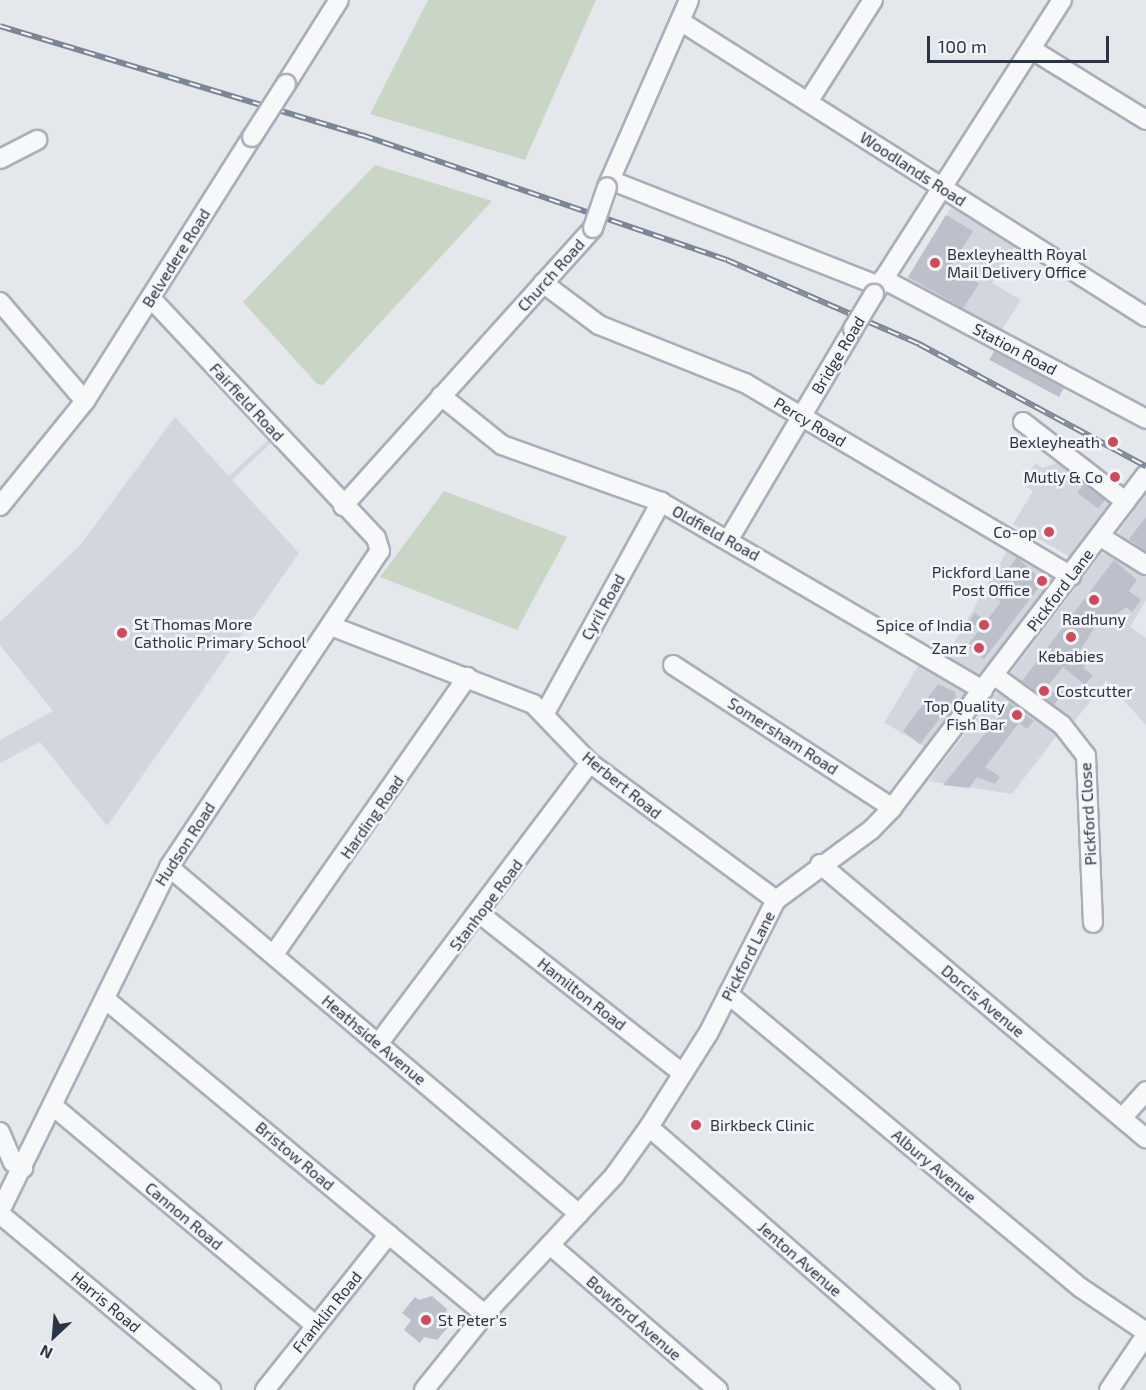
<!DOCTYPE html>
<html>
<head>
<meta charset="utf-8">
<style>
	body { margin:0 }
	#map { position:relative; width:1146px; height:1390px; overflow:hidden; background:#e4e7ec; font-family:"Exo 2",sans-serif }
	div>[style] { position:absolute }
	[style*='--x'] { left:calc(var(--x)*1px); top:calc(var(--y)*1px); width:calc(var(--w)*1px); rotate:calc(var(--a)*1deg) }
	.built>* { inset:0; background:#d2d6de; transform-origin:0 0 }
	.green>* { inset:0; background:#c9d6c5 }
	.building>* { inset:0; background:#bbc0ca; transform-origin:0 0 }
	.roads { filter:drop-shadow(2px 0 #a9aeb7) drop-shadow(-2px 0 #a9aeb7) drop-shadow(0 2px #a9aeb7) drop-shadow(0 -2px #a9aeb7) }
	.minor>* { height:18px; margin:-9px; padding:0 9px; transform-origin:9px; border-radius:9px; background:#f7f8fa }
	.rail>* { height:6px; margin-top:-3px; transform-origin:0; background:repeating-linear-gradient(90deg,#f4f6f9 0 11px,#7d8696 0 22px); box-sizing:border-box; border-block:2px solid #7d8696 }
	.bridges { filter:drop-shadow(2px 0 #a9aeb7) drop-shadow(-2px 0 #a9aeb7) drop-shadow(0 2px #a9aeb7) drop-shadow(0 -2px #a9aeb7) }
	.minor-bridge>* { height:18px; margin:-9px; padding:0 9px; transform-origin:9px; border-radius:9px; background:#f7f8fa }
	.dots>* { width:16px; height:16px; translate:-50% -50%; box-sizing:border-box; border:3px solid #f4f6f9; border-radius:50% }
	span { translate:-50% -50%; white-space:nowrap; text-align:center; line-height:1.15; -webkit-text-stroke:5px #f4f6f9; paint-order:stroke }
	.street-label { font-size:16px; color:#2b3445 }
	.poi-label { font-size:16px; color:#2b3445 }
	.left { translate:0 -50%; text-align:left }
	.right { translate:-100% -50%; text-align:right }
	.north { position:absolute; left:24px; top:1306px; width:60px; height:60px; -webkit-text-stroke:4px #f4f6f9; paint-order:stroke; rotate:206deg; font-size:16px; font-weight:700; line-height:24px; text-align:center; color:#2b3445 }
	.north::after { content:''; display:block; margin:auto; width:21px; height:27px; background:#2b3445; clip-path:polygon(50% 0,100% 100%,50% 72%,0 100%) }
	.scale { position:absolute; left:927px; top:36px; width:182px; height:27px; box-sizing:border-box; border:3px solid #2b3445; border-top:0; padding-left:8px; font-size:18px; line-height:21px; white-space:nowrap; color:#2b3445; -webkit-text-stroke:4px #f4f6f9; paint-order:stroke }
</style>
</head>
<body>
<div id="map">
	<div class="built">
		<i style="clip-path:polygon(953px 205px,1016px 245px,992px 283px,1021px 300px,1001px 331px,907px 279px)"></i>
		<i style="clip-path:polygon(175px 417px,229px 476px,268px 440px,271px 443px,232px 480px,299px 553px,107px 826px,40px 742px,0 763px,0 740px,53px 711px,0 645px,0 622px,81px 544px)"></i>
		<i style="clip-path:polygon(1065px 460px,1113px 499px,1070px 557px,1013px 524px,1033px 491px,1023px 484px,1035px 463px,1043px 468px)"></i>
		<i style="clip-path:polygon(1146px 494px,1146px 553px,1120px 537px,1119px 531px)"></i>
		<i style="left:1007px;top:551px;width:56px;height:123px;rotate:30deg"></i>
		<i style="clip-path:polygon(1101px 554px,1111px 554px,1146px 576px,1146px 600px,1130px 627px,1146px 638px,1146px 725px,1106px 681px,1073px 723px,1010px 674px)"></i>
		<i style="left:919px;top:665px;width:55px;height:67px;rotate:31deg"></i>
		<i style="clip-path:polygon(996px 693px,1009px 696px,1058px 734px,1012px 794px,929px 781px)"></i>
	</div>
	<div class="green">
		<i style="clip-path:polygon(428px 0,596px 0,525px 160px,370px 114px)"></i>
		<i style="clip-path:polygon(375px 165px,492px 201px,323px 385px,317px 384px,243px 302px)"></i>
		<i style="clip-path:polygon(444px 491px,567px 537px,517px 630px,380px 577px)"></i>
	</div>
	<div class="building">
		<i style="clip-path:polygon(946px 215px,973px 231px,951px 266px,979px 284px,963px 308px,908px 277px)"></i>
		<i style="left:994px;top:351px;width:79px;height:10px;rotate:28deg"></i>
		<i style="left:1084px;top:484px;width:26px;height:11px;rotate:37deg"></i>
		<i style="clip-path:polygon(1146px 517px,1146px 552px,1129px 539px)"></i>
		<i style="clip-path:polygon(1017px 557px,1043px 582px,984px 659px,967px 646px,980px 629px,969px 621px,975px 613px,986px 621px,1001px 602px,991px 594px)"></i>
		<i style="clip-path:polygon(1114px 560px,1137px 580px,1129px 591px,1141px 600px,1132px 612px,1126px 607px,1109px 620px,1102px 615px,1080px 651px,1090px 659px,1083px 668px,1093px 675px,1085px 685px,1063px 667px,1047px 687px,1060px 697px,1054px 705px,1022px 681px)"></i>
		<i style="clip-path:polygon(938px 684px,955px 692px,956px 697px,920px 744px,903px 731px)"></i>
		<i style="clip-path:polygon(1010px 703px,1034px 721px,1027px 729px,1019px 723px,985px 767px,1000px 777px,995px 784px,977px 777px,969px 788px,943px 785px)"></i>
		<i style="clip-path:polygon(432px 1296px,447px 1309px,445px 1322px,450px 1325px,437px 1340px,424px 1337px,420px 1343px,404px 1330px,411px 1320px,402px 1313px,415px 1297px,419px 1300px)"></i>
	</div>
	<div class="roads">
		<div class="minor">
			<i style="--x:680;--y:21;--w:552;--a:32.42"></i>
			<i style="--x:1031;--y:49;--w:135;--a:31.7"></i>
			<i style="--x:286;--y:84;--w:99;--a:-57.8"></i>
			<i style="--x:808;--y:102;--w:121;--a:-57.5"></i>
			<i style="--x:0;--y:159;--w:42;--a:-27.2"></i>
			<i style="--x:610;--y:180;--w:289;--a:21.5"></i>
			<i style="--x:607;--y:187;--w:204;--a:-66.3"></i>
			<i style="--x:883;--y:279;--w:298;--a:28"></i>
			<i style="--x:543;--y:283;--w:70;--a:36.9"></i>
			<i style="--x:599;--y:325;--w:157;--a:21.7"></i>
			<i style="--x:745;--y:383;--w:379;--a:30.6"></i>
			<i style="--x:874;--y:294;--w:349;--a:-57.4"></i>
			<i style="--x:0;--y:302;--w:130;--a:49.4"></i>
			<i style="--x:441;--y:396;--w:78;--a:38.8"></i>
			<i style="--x:502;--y:445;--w:169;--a:19.7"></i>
			<i style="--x:661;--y:502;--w:373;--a:30.3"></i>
			<i style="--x:1023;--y:422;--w:130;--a:37.8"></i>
			<i style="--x:0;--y:506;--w:135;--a:-51"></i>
			<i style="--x:85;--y:401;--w:312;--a:-57.7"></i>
			<i style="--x:343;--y:506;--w:374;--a:-48"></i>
			<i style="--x:1101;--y:537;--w:53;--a:31.9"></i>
			<i style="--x:729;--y:539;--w:244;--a:-59.4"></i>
			<i style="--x:331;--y:626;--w:217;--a:21.1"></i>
			<i style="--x:533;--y:704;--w:82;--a:46"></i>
			<i style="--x:590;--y:763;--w:231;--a:36.4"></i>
			<i style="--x:673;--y:665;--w:262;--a:33.1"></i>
			<i style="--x:995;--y:676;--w:83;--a:36.2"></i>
			<i style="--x:1062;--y:725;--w:39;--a:52"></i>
			<i style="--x:1086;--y:756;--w:167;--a:87.6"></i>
			<i style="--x:545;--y:713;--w:241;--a:-61.2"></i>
			<i style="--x:820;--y:864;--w:426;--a:40.1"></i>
			<i style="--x:169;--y:867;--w:537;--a:40.24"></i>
			<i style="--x:480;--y:914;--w:258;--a:38.2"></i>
			<i style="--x:274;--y:954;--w:338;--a:-55.1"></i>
			<i style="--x:728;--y:994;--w:459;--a:39.8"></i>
			<i style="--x:1081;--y:1288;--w:78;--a:34.1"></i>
			<i style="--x:105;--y:999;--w:494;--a:39.7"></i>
			<i style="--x:378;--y:1044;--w:352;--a:-53"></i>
			<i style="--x:53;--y:1106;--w:341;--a:39.9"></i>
			<i style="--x:1122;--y:1118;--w:36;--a:-48"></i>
			<i style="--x:649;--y:1127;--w:400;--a:41.1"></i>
			<i style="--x:0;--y:1132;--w:33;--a:67"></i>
			<i style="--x:13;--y:1162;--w:12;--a:31"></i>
			<i style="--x:0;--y:1211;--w:383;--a:-63.8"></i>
			<i style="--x:169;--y:867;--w:380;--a:-56.3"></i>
			<i style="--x:380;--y:551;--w:14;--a:-107"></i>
			<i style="--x:376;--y:538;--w:329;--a:-133.2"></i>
			<i style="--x:0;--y:1214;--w:275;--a:39.8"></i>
			<i style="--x:550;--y:1245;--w:222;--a:40.8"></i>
			<i style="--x:265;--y:1390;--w:199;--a:-51.5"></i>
			<i style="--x:424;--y:1390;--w:97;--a:-51.2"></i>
			<i style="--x:485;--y:1314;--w:189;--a:-46.9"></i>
			<i style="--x:614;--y:1176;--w:60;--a:-54.5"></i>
			<i style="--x:649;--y:1127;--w:112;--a:-57.7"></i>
			<i style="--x:709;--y:1032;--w:148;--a:-63.1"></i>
			<i style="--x:776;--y:900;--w:118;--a:-36.4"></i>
			<i style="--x:871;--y:830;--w:30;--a:-46"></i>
			<i style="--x:892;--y:808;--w:419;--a:-52.7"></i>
			<i style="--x:1109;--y:1390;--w:66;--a:-56.1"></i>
		</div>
	</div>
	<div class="rail">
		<i style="--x:0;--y:26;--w:378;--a:16.8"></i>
		<i style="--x:362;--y:135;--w:386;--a:18.9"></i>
		<i style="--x:727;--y:260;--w:210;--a:23.6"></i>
		<i style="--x:919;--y:344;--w:258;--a:28.3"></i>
	</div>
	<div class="bridges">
		<div class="minor-bridge">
			<i style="--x:252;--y:137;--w:63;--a:-57.3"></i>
			<i style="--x:593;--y:228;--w:43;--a:-71.1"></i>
			<i style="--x:853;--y:329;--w:41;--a:-59"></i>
		</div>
	</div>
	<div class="dots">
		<i style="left:935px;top:263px;background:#d1495b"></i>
		<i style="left:1113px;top:442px;background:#d1495b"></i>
		<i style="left:1115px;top:477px;background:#d1495b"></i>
		<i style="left:1049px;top:532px;background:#d1495b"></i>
		<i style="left:1042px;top:581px;background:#d1495b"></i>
		<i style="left:1094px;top:600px;background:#d1495b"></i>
		<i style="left:984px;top:625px;background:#d1495b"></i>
		<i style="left:122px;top:633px;background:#d1495b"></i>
		<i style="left:1071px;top:637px;background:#d1495b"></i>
		<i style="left:979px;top:648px;background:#d1495b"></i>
		<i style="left:1044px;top:691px;background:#d1495b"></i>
		<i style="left:1017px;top:715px;background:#d1495b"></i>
		<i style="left:696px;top:1125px;background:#d1495b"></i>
		<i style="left:426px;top:1320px;background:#d1495b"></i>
	</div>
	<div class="street-label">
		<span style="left:913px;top:169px;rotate:33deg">Woodlands Road</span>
		<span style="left:176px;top:258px;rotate:-58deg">Belvedere Road</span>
		<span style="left:551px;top:275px;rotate:-48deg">Church Road</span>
		<span style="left:1015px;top:349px;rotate:28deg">Station Road</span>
		<span style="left:838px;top:355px;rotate:-59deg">Bridge Road</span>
		<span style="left:247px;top:402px;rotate:47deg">Fairfield Road</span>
		<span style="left:810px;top:422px;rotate:31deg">Percy Road</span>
		<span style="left:716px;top:533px;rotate:29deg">Oldfield Road</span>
		<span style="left:1060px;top:590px;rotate:-53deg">Pickford Lane</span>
		<span style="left:603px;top:607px;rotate:-61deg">Cyril Road</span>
		<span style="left:783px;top:736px;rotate:33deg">Somersham Road</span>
		<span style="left:622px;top:785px;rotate:39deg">Herbert Road</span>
		<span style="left:1088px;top:814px;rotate:-93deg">Pickford Close</span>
		<span style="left:372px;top:817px;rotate:-55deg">Harding Road</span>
		<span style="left:185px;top:844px;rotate:-57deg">Hudson Road</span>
		<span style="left:486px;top:905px;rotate:-53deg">Stanhope Road</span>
		<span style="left:748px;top:956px;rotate:-63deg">Pickford Lane</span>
		<span style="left:582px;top:994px;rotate:38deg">Hamilton Road</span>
		<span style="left:983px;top:1001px;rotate:40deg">Dorcis Avenue</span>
		<span style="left:374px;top:1040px;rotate:40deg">Heathside Avenue</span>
		<span style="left:295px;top:1156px;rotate:40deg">Bristow Road</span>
		<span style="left:934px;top:1166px;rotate:40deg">Albury Avenue</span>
		<span style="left:184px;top:1216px;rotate:40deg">Cannon Road</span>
		<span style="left:800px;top:1259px;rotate:41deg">Jenton Avenue</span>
		<span style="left:106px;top:1302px;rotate:40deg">Harris Road</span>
		<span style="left:327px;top:1312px;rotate:-51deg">Franklin Road</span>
		<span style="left:634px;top:1318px;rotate:41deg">Bowford Avenue</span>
	</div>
	<div class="poi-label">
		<span class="left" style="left:947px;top:263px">Bexleyhealth Royal<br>Mail Delivery Office</span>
		<span class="right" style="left:1100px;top:442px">Bexleyheath</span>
		<span class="right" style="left:1103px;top:477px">Mutly &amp; Co</span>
		<span class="right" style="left:1037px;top:532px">Co-op</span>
		<span class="right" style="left:1030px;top:581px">Pickford Lane<br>Post Office</span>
		<span style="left:1094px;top:619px">Radhuny</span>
		<span class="left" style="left:134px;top:633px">St Thomas More<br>Catholic Primary School</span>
		<span class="right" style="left:972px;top:625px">Spice of India</span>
		<span class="right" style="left:967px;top:648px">Zanz</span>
		<span style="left:1071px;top:656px">Kebabies</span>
		<span class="left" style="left:1056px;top:691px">Costcutter</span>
		<span class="right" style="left:1005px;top:715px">Top Quality<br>Fish Bar</span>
		<span class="left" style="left:710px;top:1125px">Birkbeck Clinic</span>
		<span class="left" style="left:438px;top:1320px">St Peter's</span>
	</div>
	<div class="north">N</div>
	<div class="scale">100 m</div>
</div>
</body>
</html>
